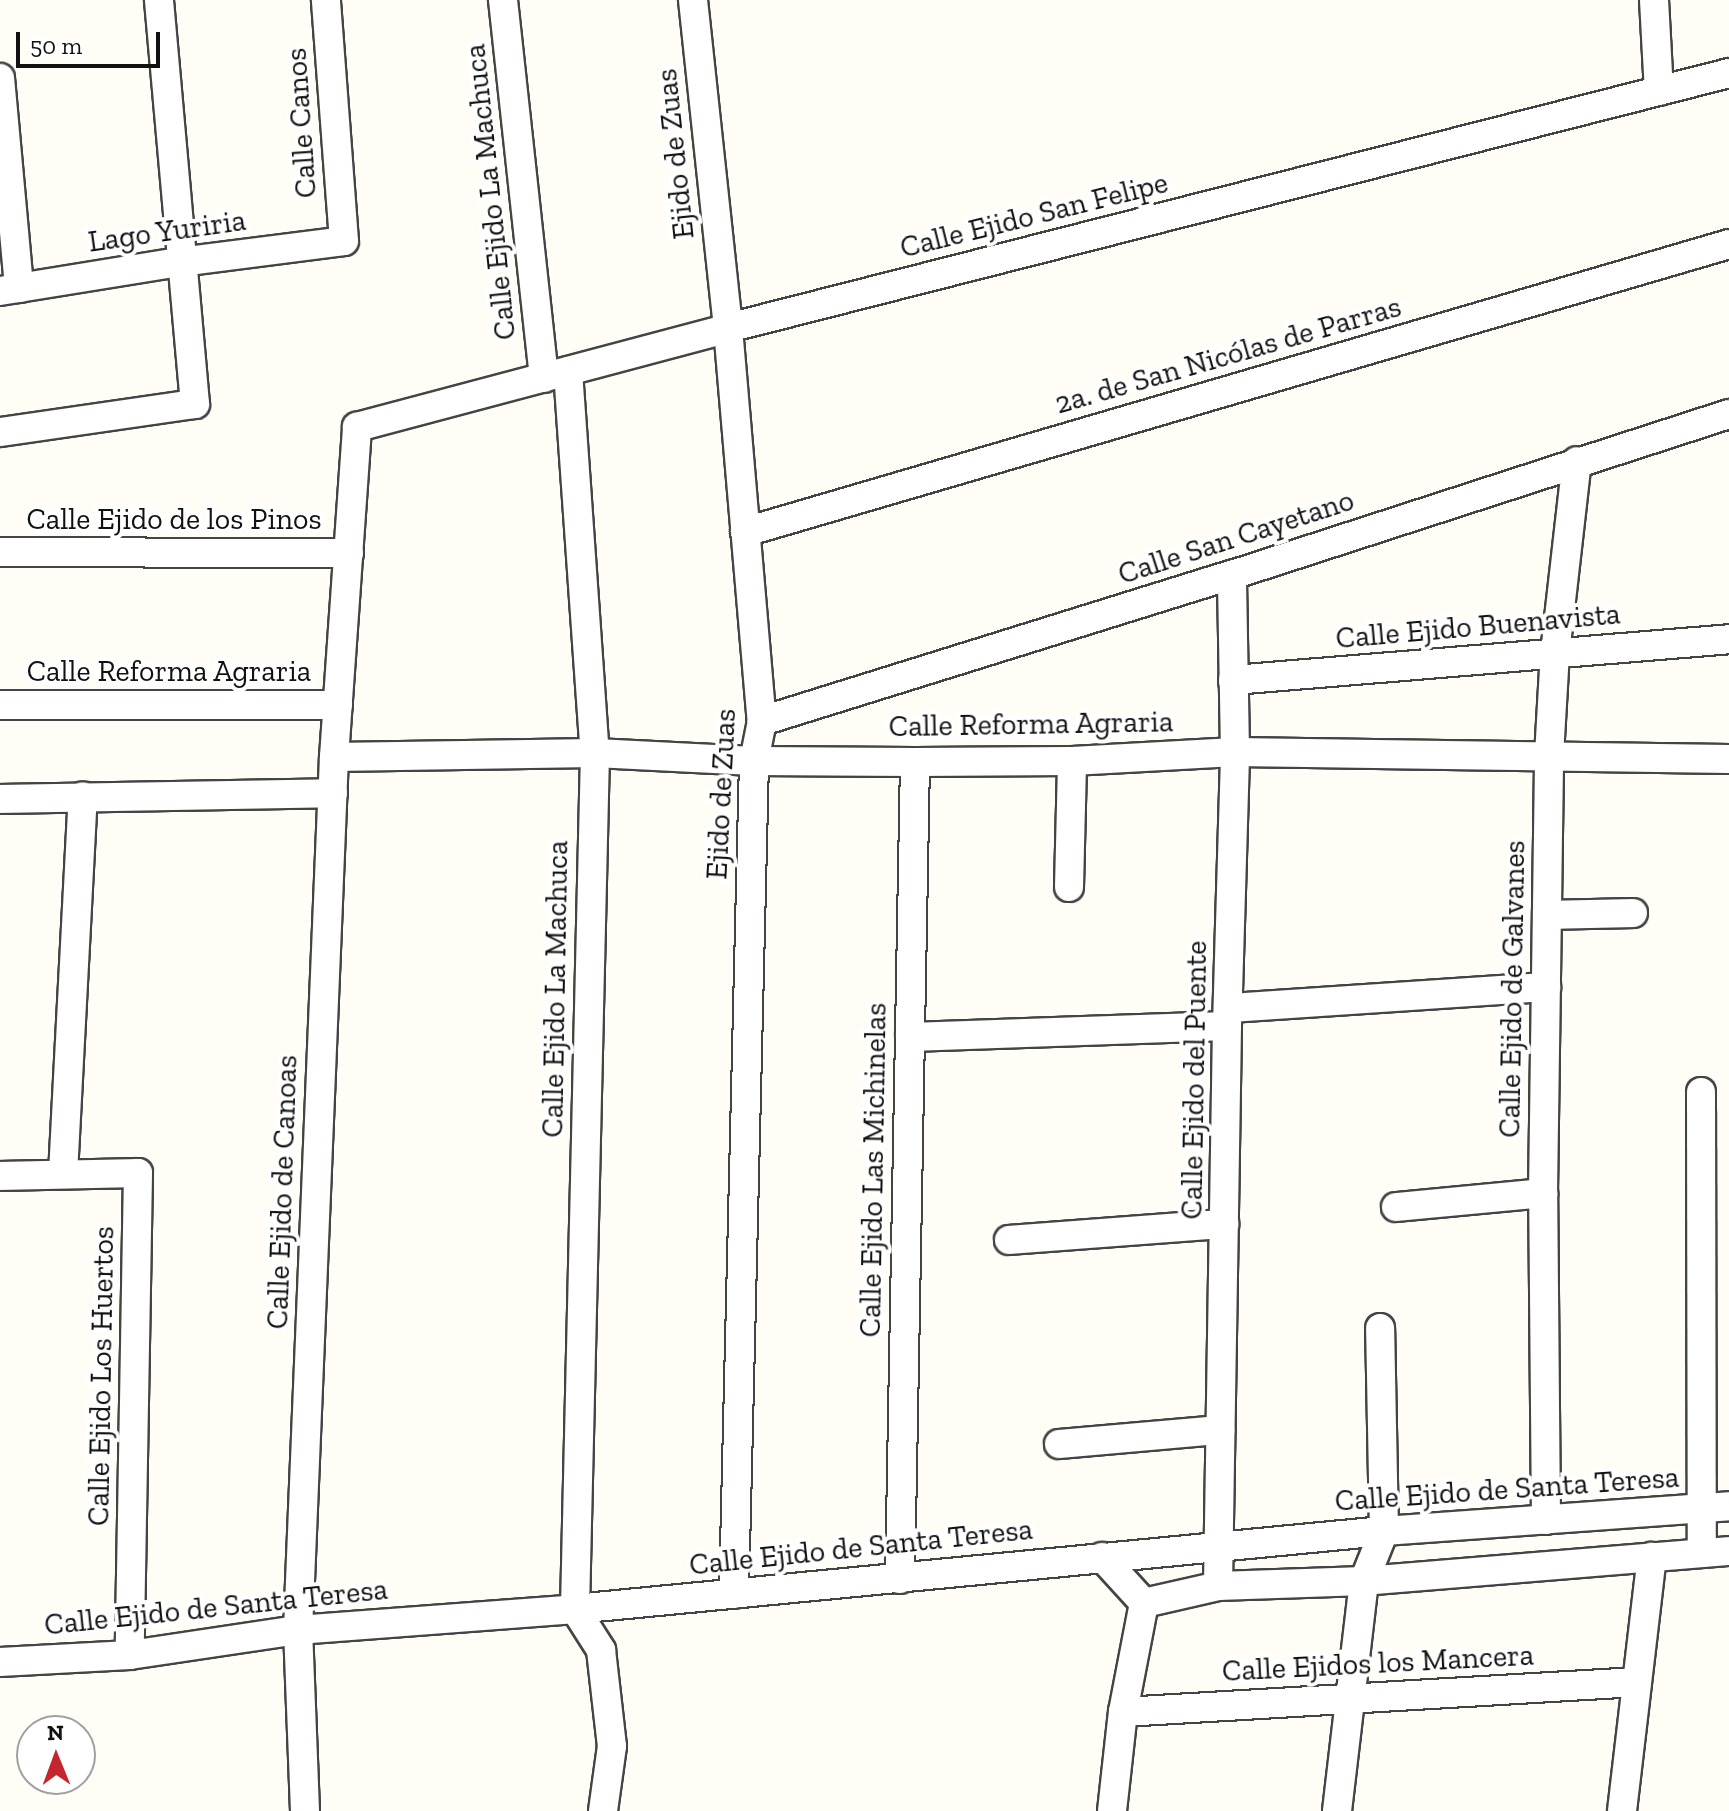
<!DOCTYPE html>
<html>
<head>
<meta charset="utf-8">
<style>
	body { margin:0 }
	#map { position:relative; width:1729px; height:1811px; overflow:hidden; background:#fffdf5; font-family:"Zilla Slab",serif }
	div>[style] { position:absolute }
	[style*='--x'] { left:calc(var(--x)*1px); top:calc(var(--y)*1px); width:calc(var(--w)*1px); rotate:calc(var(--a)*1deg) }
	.roads { filter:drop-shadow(2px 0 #444) drop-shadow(-2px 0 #444) drop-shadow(0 2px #444) drop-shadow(0 -2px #444) }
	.minor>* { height:28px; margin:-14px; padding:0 14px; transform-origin:14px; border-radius:14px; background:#fff }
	span { translate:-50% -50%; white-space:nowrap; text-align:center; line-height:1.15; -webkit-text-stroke:8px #fff; paint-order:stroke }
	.street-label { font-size:30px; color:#111 }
	.north { position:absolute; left:16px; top:1715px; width:80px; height:80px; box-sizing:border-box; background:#fff; border:2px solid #a0a0a0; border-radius:50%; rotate:359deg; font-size:22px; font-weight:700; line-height:32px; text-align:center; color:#111 }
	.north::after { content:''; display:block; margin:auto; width:28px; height:36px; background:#c4262e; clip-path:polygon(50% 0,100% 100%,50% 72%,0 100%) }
	.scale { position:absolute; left:16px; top:32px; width:144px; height:36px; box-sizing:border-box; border:4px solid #111; border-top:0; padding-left:10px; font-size:24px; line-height:28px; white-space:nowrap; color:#111; -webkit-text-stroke:6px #fff; paint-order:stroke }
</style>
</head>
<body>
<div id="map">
	<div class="roads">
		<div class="minor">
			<i style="--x:503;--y:0;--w:380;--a:83.8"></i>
			<i style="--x:693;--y:0;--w:330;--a:83.9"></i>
			<i style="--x:728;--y:328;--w:394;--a:85.1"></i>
			<i style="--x:762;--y:721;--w:41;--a:101.3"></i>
			<i style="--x:754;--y:761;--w:833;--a:91.38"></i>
			<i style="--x:1654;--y:0;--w:91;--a:86.9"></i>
			<i style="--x:0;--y:78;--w:211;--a:84.8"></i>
			<i style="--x:0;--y:291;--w:182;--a:-9.2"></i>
			<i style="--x:180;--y:262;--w:165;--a:-7.3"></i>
			<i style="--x:344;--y:241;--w:242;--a:-94.3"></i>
			<i style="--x:568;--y:371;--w:383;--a:86"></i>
			<i style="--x:595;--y:753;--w:856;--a:91.34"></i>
			<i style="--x:575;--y:1609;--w:49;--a:57.6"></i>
			<i style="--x:601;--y:1650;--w:97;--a:83.5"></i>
			<i style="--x:612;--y:1746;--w:66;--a:97.9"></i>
			<i style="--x:0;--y:432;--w:197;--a:-8.2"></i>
			<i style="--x:195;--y:404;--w:406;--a:-95.1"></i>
			<i style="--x:745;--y:532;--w:1025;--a:-16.31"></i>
			<i style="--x:0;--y:552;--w:349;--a:0.2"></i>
			<i style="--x:1233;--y:680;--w:498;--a:-4.7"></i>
			<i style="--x:0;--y:705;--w:338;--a:0"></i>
			<i style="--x:762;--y:721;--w:492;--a:-17.3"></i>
			<i style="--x:1232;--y:575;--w:522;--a:-17.95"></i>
			<i style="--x:334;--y:757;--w:261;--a:-0.9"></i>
			<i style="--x:595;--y:753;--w:159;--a:2.9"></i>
			<i style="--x:754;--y:761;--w:161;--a:0.4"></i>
			<i style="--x:915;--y:762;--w:157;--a:-0.4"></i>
			<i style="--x:1072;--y:761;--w:163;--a:-3.2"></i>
			<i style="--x:1235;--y:752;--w:494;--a:0.8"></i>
			<i style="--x:0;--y:799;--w:333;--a:-1"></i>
			<i style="--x:1069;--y:887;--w:126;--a:-88.6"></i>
			<i style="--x:1547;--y:915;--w:86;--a:-1.3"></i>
			<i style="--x:1229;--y:1008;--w:318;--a:-3.8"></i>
			<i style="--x:910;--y:1037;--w:317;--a:-2"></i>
			<i style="--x:1701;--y:1092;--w:461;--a:89.9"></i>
			<i style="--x:63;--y:1174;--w:378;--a:-87"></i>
			<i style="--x:0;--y:1176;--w:138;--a:-1.2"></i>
			<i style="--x:138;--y:1173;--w:482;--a:91"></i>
			<i style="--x:1396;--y:1207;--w:148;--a:-5.4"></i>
			<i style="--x:1009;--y:1240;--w:216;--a:-4.3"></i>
			<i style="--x:1059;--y:1444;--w:162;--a:-5"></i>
			<i style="--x:1546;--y:1520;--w:327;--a:-90.5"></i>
			<i style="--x:1543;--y:1193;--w:437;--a:-89.2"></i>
			<i style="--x:1549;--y:756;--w:103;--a:-86.7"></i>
			<i style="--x:1555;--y:653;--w:193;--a:-83.5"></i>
			<i style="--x:1102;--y:1557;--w:62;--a:47.6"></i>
			<i style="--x:900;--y:1579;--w:817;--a:-88.95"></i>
			<i style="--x:1218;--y:1586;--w:560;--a:-89.08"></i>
			<i style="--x:1227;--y:1026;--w:274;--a:-88.3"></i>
			<i style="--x:1235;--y:752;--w:177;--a:-91"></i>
			<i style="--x:1144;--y:1603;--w:76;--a:-12.9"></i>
			<i style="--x:1218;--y:1586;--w:146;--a:-2"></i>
			<i style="--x:1364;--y:1581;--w:366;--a:-4.7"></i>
			<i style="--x:0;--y:1662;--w:130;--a:-3.1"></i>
			<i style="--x:130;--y:1655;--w:170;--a:-8.5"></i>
			<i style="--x:298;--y:1630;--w:278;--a:-4.3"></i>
			<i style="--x:575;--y:1609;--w:813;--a:-5.51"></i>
			<i style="--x:1384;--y:1531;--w:346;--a:-4.1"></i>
			<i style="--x:1123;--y:1712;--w:515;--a:-3.34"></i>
			<i style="--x:305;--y:1811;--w:181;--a:-92.2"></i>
			<i style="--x:298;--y:1630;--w:874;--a:-87.64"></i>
			<i style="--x:334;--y:757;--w:331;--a:-86"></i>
			<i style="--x:357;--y:427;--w:384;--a:-14.9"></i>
			<i style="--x:728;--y:328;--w:1033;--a:-14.29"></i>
			<i style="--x:1112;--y:1811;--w:100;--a:-83.7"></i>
			<i style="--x:1123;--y:1712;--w:111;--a:-79.1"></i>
			<i style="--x:1337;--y:1811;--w:232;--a:-83.3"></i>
			<i style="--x:1364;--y:1581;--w:54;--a:-68.2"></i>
			<i style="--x:1384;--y:1531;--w:203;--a:-91.1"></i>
			<i style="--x:1622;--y:1811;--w:256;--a:-83.3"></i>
		</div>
	</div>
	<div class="street-label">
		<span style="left:301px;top:123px;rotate:-94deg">Calle Canos</span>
		<span style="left:675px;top:154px;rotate:-96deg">Ejido de Zuas</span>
		<span style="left:490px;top:192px;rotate:-96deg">Calle Ejido La Machuca</span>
		<span style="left:1034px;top:215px;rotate:-14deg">Calle Ejido San Felipe</span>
		<span style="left:167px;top:231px;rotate:-8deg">Lago Yuriria</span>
		<span style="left:1228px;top:355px;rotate:-16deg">2a. de San Nicólas de Parras</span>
		<span style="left:174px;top:519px">Calle Ejido de los Pinos</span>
		<span style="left:1236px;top:537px;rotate:-18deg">Calle San Cayetano</span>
		<span style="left:1478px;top:626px;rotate:-5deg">Calle Ejido Buenavista</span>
		<span style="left:169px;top:671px">Calle Reforma Agraria</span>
		<span style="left:1031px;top:724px;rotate:-1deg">Calle Reforma Agraria</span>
		<span style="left:721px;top:794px;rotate:-87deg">Ejido de Zuas</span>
		<span style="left:555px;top:989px;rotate:-89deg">Calle Ejido La Machuca</span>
		<span style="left:1512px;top:989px;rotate:-89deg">Calle Ejido de Galvanes</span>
		<span style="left:1194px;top:1080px;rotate:-89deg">Calle Ejido del Puente</span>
		<span style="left:873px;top:1170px;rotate:-89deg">Calle Ejido Las Michinelas</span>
		<span style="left:282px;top:1192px;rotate:-88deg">Calle Ejido de Canoas</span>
		<span style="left:101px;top:1376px;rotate:-89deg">Calle Ejido Los Huertos</span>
		<span style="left:1507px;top:1489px;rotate:-4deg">Calle Ejido de Santa Teresa</span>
		<span style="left:861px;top:1547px;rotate:-6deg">Calle Ejido de Santa Teresa</span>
		<span style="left:216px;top:1607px;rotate:-6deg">Calle Ejido de Santa Teresa</span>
		<span style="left:1378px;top:1663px;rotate:-3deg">Calle Ejidos los Mancera</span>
	</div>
	<div class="north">N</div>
	<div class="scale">50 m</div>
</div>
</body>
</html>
